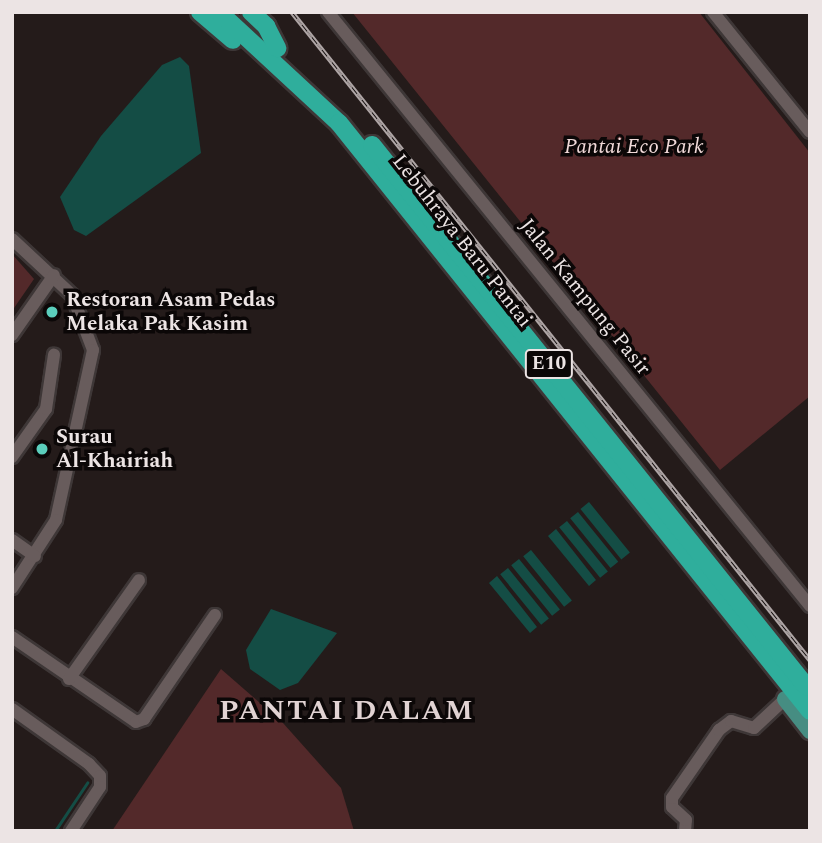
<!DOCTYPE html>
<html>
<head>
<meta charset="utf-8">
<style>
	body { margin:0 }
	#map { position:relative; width:822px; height:843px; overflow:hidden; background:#241b1a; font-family:Spectral,serif }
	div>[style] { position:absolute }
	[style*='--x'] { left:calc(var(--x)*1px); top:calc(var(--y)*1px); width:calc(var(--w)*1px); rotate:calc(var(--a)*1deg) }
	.green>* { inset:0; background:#53292a }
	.water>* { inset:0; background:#144d45; transform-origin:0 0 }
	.stream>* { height:2.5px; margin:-1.25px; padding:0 1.25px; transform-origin:1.25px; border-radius:1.25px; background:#144d45 }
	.roads { filter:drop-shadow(2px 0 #3e3737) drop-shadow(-2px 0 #3e3737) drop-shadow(0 2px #3e3737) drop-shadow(0 -2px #3e3737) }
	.minor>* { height:12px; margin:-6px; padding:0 6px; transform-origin:6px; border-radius:6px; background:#685c5c }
	.major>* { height:16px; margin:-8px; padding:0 8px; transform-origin:8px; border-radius:8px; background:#468d82 }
	.highway>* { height:18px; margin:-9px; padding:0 9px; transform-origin:9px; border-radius:9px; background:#2fae9c }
	.rail>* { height:5px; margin-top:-2.5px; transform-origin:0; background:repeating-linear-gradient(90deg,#0b0707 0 8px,#afa6a6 0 16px); box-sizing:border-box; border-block:2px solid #afa6a6 }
	.dots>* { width:19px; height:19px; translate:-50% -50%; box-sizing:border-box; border:4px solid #0b0707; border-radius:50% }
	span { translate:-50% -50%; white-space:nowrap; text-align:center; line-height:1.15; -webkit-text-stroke:7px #0b0707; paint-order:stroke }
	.shield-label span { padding:2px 5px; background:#0b0707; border:2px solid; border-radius:5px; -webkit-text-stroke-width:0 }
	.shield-label { font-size:19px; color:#ece4e4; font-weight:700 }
	.park-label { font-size:21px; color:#f1dad9; font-style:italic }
	.street-label { font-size:21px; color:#ece4e4 }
	.poi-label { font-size:21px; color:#ece4e4; font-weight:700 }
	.left { translate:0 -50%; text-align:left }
	.district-label { font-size:28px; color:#e1d3d3; font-weight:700; letter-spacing:2px }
	.frame { position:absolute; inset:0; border:14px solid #ece4e4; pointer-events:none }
</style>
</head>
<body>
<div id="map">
	<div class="green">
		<i style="clip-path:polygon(352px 12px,699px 12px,810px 153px,810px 396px,720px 470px)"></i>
		<i style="clip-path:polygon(12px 254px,34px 279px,12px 311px)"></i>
		<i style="clip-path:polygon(221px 669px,283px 723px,341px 788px,354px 831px,112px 831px)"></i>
	</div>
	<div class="water">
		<i style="clip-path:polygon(180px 57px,189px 66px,201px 153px,86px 236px,74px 230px,60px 197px,101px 136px,162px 65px)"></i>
		<i style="left:589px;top:502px;width:65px;height:11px;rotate:51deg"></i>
		<i style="left:578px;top:512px;width:64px;height:10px;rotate:51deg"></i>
		<i style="left:567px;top:521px;width:65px;height:10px;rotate:51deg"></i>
		<i style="clip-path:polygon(556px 529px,596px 580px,589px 586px,548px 536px)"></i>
		<i style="left:531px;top:550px;width:65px;height:10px;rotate:51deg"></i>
		<i style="left:519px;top:559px;width:65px;height:10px;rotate:51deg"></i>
		<i style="left:508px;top:568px;width:65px;height:10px;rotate:51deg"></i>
		<i style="clip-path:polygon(497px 576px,537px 627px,530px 633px,489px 583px)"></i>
		<i style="clip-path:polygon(271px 609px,337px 633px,298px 683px,280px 690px,250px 669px,246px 650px)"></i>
	</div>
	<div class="stream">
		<i style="--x:55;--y:831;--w:58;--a:-56.3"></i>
	</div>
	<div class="roads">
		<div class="minor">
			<i style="--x:328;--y:12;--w:765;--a:50.94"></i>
			<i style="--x:713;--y:12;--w:154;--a:51.1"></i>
			<i style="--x:12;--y:239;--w:82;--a:43"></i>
			<i style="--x:72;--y:295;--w:59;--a:69.1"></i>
			<i style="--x:93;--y:350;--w:174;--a:102.3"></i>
			<i style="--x:56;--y:520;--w:81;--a:122.9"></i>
			<i style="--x:12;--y:335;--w:73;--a:-55"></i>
			<i style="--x:12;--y:457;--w:59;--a:-54.7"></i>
			<i style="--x:46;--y:409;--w:55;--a:-81.6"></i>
			<i style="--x:12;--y:540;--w:28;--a:35"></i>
			<i style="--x:12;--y:637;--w:150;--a:34.4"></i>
			<i style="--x:136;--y:722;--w:9;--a:-21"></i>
			<i style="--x:144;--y:719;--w:126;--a:-55.7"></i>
			<i style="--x:69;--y:679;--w:121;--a:-54.7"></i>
			<i style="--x:12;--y:709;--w:95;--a:35.5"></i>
			<i style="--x:89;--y:764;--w:16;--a:47"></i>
			<i style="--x:100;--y:776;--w:11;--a:90"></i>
			<i style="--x:100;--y:787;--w:53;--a:123.4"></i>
			<i style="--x:685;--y:831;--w:11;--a:-85"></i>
			<i style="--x:686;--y:820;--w:19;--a:-137"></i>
			<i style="--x:672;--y:807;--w:9;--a:-90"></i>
			<i style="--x:672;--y:798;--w:83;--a:-55.3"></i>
			<i style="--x:719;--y:730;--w:15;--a:-37"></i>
			<i style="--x:731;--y:721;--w:24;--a:17"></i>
			<i style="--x:754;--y:728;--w:42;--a:-43.1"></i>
		</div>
		<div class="major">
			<i style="--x:785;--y:699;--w:41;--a:52"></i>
		</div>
		<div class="highway">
			<i style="--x:200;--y:12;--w:43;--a:40.3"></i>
			<i style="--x:219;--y:12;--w:163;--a:42.8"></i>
			<i style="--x:339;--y:123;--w:753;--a:51.3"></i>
			<i style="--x:251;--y:12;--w:21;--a:43"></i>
			<i style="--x:266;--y:26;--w:25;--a:63"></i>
			<i style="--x:372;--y:145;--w:694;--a:51.26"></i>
		</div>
	</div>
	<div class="rail">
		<i style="--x:292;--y:12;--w:830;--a:51.36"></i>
	</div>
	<div class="dots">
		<i style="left:52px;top:312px;background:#5bcebc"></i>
		<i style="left:42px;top:449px;background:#5bcebc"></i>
	</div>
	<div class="shield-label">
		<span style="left:549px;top:364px">E10</span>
	</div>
	<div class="park-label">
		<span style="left:634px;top:147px">Pantai Eco Park</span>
	</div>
	<div class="street-label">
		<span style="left:462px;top:241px;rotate:52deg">Lebuhraya Baru Pantai</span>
		<span style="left:585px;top:297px;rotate:51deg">Jalan Kampung Pasir</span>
	</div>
	<div class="poi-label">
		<span class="left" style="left:66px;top:312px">Restoran Asam Pedas<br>Melaka Pak Kasim</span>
		<span class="left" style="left:56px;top:449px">Surau<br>Al-Khairiah</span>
	</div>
	<div class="district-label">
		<span style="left:347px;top:711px">PANTAI DALAM</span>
	</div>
	<div class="frame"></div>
</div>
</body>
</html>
